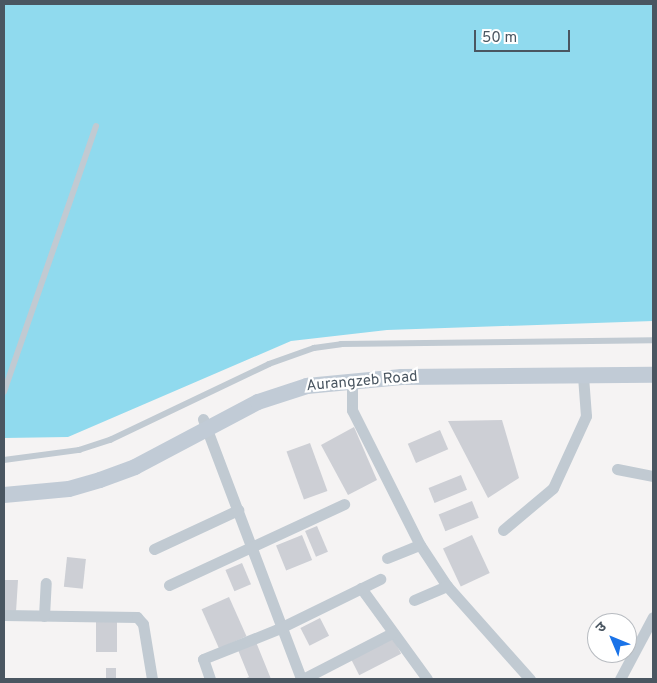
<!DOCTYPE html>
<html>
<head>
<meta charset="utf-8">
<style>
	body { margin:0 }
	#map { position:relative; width:657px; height:683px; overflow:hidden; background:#f5f3f3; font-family:Overpass,"Noto Sans Devanagari",sans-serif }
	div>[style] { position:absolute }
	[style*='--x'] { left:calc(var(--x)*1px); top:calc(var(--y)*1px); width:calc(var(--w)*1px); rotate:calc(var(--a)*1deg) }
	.water>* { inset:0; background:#90daee }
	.building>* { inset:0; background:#cdcfd5; transform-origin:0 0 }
	.service>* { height:5.5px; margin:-2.75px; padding:0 2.75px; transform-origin:2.75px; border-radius:2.75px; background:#c1cad2 }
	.minor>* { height:11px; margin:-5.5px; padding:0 5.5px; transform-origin:5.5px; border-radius:5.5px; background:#c1cad2 }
	.secondary>* { height:16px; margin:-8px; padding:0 8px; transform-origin:8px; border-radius:8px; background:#c1cbd6 }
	span { translate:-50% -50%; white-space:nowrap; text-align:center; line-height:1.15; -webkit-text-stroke:4.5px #fff; paint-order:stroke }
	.street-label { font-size:15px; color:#4a5661 }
	.frame { position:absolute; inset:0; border:5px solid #4a5661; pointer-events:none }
	.north { position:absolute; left:587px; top:613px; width:50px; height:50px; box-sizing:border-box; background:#fff; border:1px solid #b7bbc0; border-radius:50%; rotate:315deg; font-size:14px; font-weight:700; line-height:20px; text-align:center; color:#4a5661 }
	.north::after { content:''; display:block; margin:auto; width:18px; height:22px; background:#1a73e8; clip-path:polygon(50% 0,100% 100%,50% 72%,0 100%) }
	.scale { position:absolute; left:474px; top:30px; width:96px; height:22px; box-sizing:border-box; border:2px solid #4a5661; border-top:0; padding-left:6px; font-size:15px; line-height:18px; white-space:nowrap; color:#4a5661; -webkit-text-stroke:4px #fff; paint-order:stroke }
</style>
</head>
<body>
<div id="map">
	<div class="water">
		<i style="clip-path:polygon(4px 4px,653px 4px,653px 321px,387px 330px,291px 341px,68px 437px,4px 438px)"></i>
	</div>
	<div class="building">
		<i style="clip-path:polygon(502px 420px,519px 478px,488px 498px,448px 421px)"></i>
		<i style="clip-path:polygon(354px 427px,377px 480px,348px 495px,321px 445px)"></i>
		<i style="left:440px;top:430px;width:21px;height:35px;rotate:67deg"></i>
		<i style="left:310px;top:443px;width:51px;height:25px;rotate:70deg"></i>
		<i style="left:461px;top:475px;width:16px;height:35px;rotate:68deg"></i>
		<i style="left:472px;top:501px;width:18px;height:36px;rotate:68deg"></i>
		<i style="left:317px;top:526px;width:28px;height:13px;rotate:67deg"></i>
		<i style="left:302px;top:535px;width:27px;height:28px;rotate:68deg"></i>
		<i style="left:472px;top:535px;width:42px;height:32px;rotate:65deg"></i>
		<i style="left:67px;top:557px;width:19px;height:30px;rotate:6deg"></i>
		<i style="left:242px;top:563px;width:23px;height:18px;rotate:67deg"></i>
		<i style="clip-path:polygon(4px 580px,18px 580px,16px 612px,4px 611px)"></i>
		<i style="left:229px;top:597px;width:43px;height:30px;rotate:66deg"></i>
		<i style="left:320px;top:618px;width:20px;height:22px;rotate:63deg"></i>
		<i style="left:96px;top:619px;width:21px;height:33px"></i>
		<i style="left:392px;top:636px;width:20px;height:47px;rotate:63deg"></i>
		<i style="clip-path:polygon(256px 642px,271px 679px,244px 679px,249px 677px,238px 650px)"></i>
		<i style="left:106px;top:668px;width:10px;height:11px"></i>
	</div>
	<div class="service">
		<i style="--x:4;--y:392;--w:281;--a:-70.9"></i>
		<i style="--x:4;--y:460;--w:76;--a:-7.6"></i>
		<i style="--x:79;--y:450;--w:33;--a:-18"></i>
		<i style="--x:110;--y:440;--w:176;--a:-25.5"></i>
		<i style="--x:269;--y:364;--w:48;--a:-19.6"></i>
		<i style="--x:314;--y:348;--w:27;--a:-8"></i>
		<i style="--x:341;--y:344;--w:312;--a:-0.7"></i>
	</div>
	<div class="minor">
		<i style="--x:352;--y:380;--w:30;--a:90"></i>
		<i style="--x:352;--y:410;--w:151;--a:63.3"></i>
		<i style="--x:420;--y:545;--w:49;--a:56.6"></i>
		<i style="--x:447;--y:586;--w:125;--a:48.3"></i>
		<i style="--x:203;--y:419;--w:278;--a:69.3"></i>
		<i style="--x:617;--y:469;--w:37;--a:11"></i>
		<i style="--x:503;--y:530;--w:65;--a:-40"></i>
		<i style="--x:553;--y:488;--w:79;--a:-65.4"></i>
		<i style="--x:586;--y:416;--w:40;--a:-94.3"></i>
		<i style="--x:154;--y:549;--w:93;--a:-24.9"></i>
		<i style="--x:387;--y:558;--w:35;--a:-22"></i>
		<i style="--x:169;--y:585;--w:193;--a:-24.8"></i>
		<i style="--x:361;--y:588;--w:112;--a:54"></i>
		<i style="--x:414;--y:600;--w:36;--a:-23"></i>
		<i style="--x:4;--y:615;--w:133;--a:0.9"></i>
		<i style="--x:137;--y:617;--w:9;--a:49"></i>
		<i style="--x:143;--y:624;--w:56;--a:80.7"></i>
		<i style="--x:44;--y:616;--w:33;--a:-87"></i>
		<i style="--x:210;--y:679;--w:21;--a:-109"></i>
		<i style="--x:203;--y:659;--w:81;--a:-21.8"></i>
		<i style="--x:278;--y:629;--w:114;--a:-26.1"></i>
		<i style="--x:303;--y:679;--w:100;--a:-27.3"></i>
		<i style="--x:620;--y:679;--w:70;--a:-62"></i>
	</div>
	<div class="secondary">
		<i style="--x:4;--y:495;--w:65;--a:-5.3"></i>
		<i style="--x:69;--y:489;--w:32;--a:-16"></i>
		<i style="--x:100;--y:480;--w:37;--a:-20"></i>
		<i style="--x:135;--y:467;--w:139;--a:-27.9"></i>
		<i style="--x:258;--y:402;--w:52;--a:-18.1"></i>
		<i style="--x:307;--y:386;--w:95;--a:-5.4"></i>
		<i style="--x:402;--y:377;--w:251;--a:-0.5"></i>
	</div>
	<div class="street-label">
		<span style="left:362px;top:382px;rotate:-5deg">Aurangzeb Road</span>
	</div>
	<div class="frame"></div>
	<div class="north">उ</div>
	<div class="scale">50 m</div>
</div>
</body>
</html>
